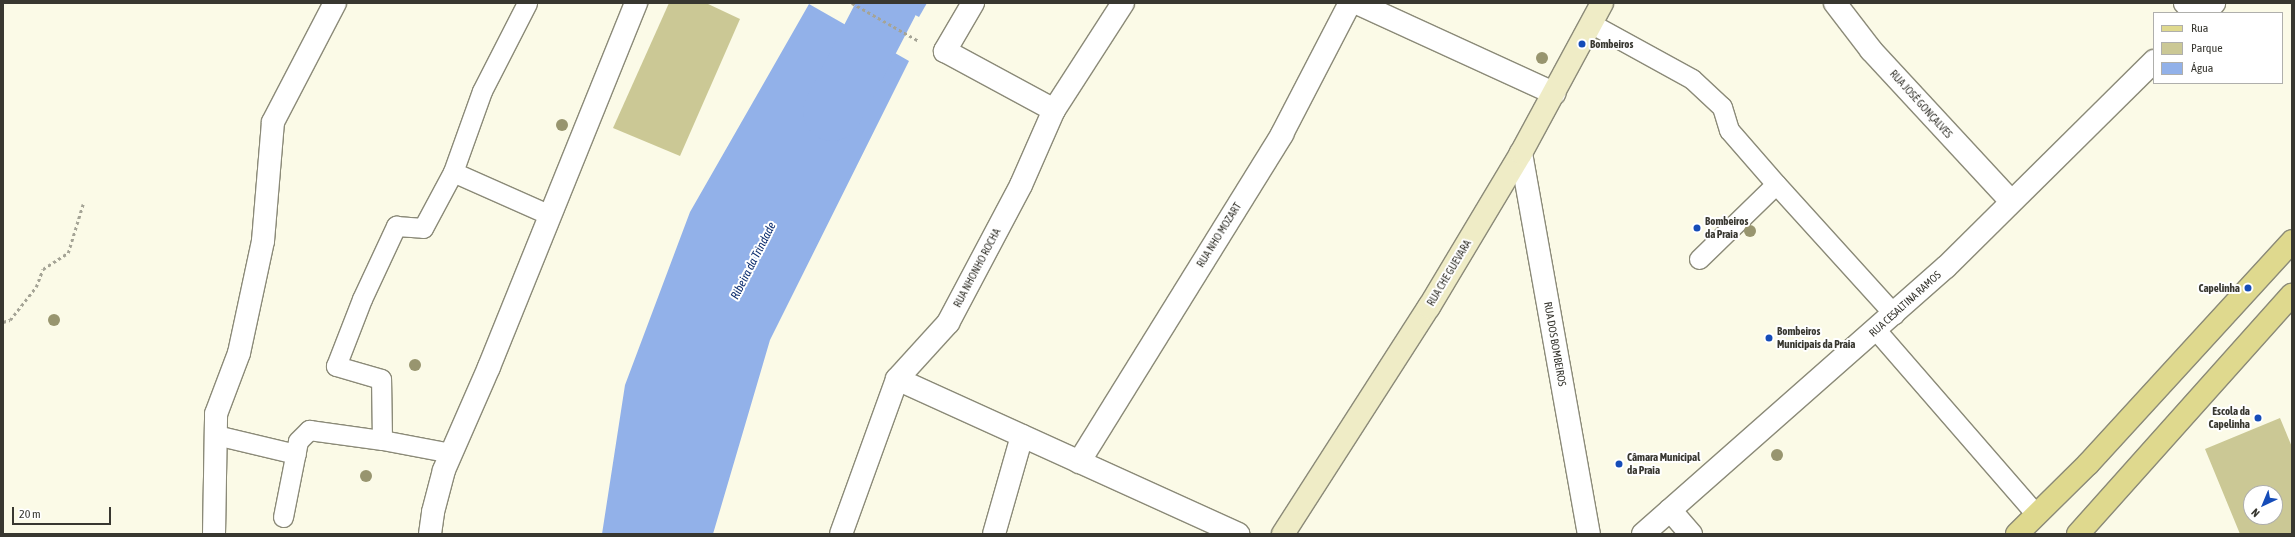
<!DOCTYPE html>
<html>
<head>
<meta charset="utf-8">
<style>
	body { margin:0 }
	#map { position:relative; width:2295px; height:537px; overflow:hidden; background:#fbfae7; font-family:"Asap Condensed",sans-serif }
	div>[style] { position:absolute }
	[style*='--x'] { left:calc(var(--x)*1px); top:calc(var(--y)*1px); width:calc(var(--w)*1px); rotate:calc(var(--a)*1deg) }
	.green>* { inset:0; background:#cbc895 }
	.water>* { inset:0; background:#92b1e9 }
	.river>* { height:59px; margin:-29.5px; padding:0 29.5px; transform-origin:29.5px; border-radius:29.5px; background:#92b1e9 }
	.path>* { height:2.5px; margin-top:-1.25px; transform-origin:0; background:repeating-linear-gradient(90deg,#a5a496 0 3px,transparent 0 6px) }
	.roads { filter:drop-shadow(1px 0 #8b8a78) drop-shadow(-1px 0 #8b8a78) drop-shadow(0 1px #8b8a78) drop-shadow(0 -1px #8b8a78) }
	.lane>* { height:19px; margin:-9.5px; padding:0 9.5px; transform-origin:9.5px; border-radius:9.5px; background:#fff }
	.street>* { height:22px; margin:-11px; padding:0 11px; transform-origin:11px; border-radius:11px; background:#fff }
	.secondary>* { height:22px; margin:-11px; padding:0 11px; transform-origin:11px; border-radius:11px; background:#efecc6 }
	.primary>* { height:22px; margin:-11px; padding:0 11px; transform-origin:11px; border-radius:11px; background:#dfd98e }
	.trees>* { width:12px; height:12px; margin:-6px; border-radius:50%; background:#98956f }
	.dots>* { width:11px; height:11px; translate:-50% -50%; box-sizing:border-box; border:2px solid #fff; border-radius:50% }
	span { translate:-50% -50%; white-space:nowrap; text-align:center; line-height:1.15; -webkit-text-stroke:4px #fff; paint-order:stroke }
	.poi-label { font-size:11px; color:#383730; font-weight:700 }
	.left { translate:0 -50%; text-align:left }
	.right { translate:-100% -50%; text-align:right }
	.street-label { font-size:11px; color:#383730 }
	.water-label { font-size:12px; color:#0e2f70; font-style:italic }
	.frame { position:absolute; inset:0; border:4px solid #383730; pointer-events:none }
	.legend { position:absolute; left:2153px; top:12px; width:130px; height:72px; box-sizing:border-box; background:#fff; border:1px solid #afafac; margin:0; padding:5px 7px; list-style:none; font-size:12px; color:#383730 }
	.legend li { display:flex; align-items:center; gap:8px; height:20px }
	.legend b { width:20px; border:1px solid #afafac }
	.north { position:absolute; left:2243px; top:485px; width:40px; height:40px; box-sizing:border-box; background:#fff; border:1px solid #afafac; border-radius:50%; rotate:224deg; font-size:11px; font-weight:700; line-height:16px; text-align:center; color:#383730 }
	.north::after { content:''; display:block; margin:auto; width:14px; height:18px; background:#154cb8; clip-path:polygon(50% 0,100% 100%,50% 72%,0 100%) }
	.scale { position:absolute; left:12px; top:507px; width:99px; height:18px; box-sizing:border-box; border:2px solid #383730; border-top:0; padding-left:5px; font-size:12px; line-height:14px; white-space:nowrap; color:#383730; -webkit-text-stroke:3px #fff; paint-order:stroke }
</style>
</head>
<body>
<div id="map">
	<div class="green">
		<i style="clip-path:polygon(669px 3px,706px 3px,740px 19px,680px 156px,613px 128px)"></i>
		<i style="clip-path:polygon(evenodd,2280px 418px,2292px 447px,2292px 534px,2240px 534px,2205px 449px,2280px 418px,2251px 493px,2275px 493px,2275px 517px,2251px 517px,2251px 493px)"></i>
	</div>
	<div class="water">
		<i style="clip-path:polygon(892px 3px,927px 3px,919px 17px)"></i>
		<i style="clip-path:polygon(809px 4px,909px 61px,770px 340px,713px 534px,602px 534px,625px 385px,690px 212px)"></i>
	</div>
	<div class="river">
		<i style="--x:832;--y:111;--w:122;--a:-62.6"></i>
	</div>
	<div class="path">
		<i style="--x:852;--y:3;--w:77;--a:29.6"></i>
		<i style="--x:3;--y:322;--w:7;--a:-16"></i>
		<i style="--x:10;--y:320;--w:42;--a:-51.8"></i>
		<i style="--x:36;--y:287;--w:19;--a:-69"></i>
		<i style="--x:43;--y:269;--w:30;--a:-33"></i>
		<i style="--x:68;--y:253;--w:51;--a:-73"></i>
	</div>
	<div class="roads">
		<div class="lane">
			<i style="--x:1592;--y:24;--w:114;--a:28.8"></i>
			<i style="--x:1692;--y:79;--w:41;--a:43"></i>
			<i style="--x:1722;--y:107;--w:24;--a:73"></i>
			<i style="--x:1729;--y:130;--w:72;--a:49"></i>
			<i style="--x:453;--y:172;--w:86;--a:-70.3"></i>
			<i style="--x:482;--y:91;--w:99;--a:-62.9"></i>
			<i style="--x:1699;--y:259;--w:107;--a:-44.2"></i>
			<i style="--x:1776;--y:184;--w:176;--a:47.8"></i>
			<i style="--x:1876;--y:330;--w:244;--a:49"></i>
			<i style="--x:216;--y:435;--w:82;--a:13.4"></i>
			<i style="--x:451;--y:453;--w:70;--a:-169.3"></i>
			<i style="--x:382;--y:440;--w:61;--a:-90.9"></i>
			<i style="--x:381;--y:379;--w:47;--a:-163.9"></i>
			<i style="--x:336;--y:366;--w:72;--a:-68.8"></i>
			<i style="--x:362;--y:299;--w:81;--a:-65"></i>
			<i style="--x:396;--y:226;--w:27;--a:4"></i>
			<i style="--x:423;--y:228;--w:64;--a:-61.8"></i>
			<i style="--x:453;--y:172;--w:106;--a:23.9"></i>
			<i style="--x:283;--y:517;--w:77;--a:-78.8"></i>
			<i style="--x:298;--y:441;--w:16;--a:-45"></i>
			<i style="--x:309;--y:430;--w:74;--a:7.8"></i>
		</div>
		<div class="street">
			<i style="--x:973;--y:3;--w:56;--a:120.3"></i>
			<i style="--x:945;--y:51;--w:124;--a:28.4"></i>
			<i style="--x:1357;--y:3;--w:217;--a:24.6"></i>
			<i style="--x:1835;--y:3;--w:59;--a:52.5"></i>
			<i style="--x:1871;--y:50;--w:206;--a:47.2"></i>
			<i style="--x:2185;--y:3;--w:13;--a:48"></i>
			<i style="--x:2203;--y:13;--w:15;--a:-42"></i>
			<i style="--x:1521;--y:153;--w:387;--a:79.9"></i>
			<i style="--x:897;--y:379;--w:375;--a:24.4"></i>
			<i style="--x:1079;--y:462;--w:386;--a:-58.2"></i>
			<i style="--x:1282;--y:134;--w:148;--a:-62.6"></i>
			<i style="--x:1670;--y:510;--w:32;--a:49"></i>
			<i style="--x:214;--y:534;--w:120;--a:-89"></i>
			<i style="--x:216;--y:414;--w:65;--a:-69.3"></i>
			<i style="--x:239;--y:353;--w:115;--a:-77.9"></i>
			<i style="--x:263;--y:241;--w:119;--a:-85.2"></i>
			<i style="--x:273;--y:122;--w:134;--a:-62.5"></i>
			<i style="--x:430;--y:534;--w:22;--a:-82"></i>
			<i style="--x:433;--y:512;--w:43;--a:-75.3"></i>
			<i style="--x:444;--y:470;--w:112;--a:-66.4"></i>
			<i style="--x:489;--y:367;--w:393;--a:-68"></i>
			<i style="--x:841;--y:534;--w:165;--a:-70.1"></i>
			<i style="--x:897;--y:379;--w:76;--a:-47.7"></i>
			<i style="--x:948;--y:323;--w:156;--a:-62.1"></i>
			<i style="--x:1021;--y:185;--w:82;--a:-66.3"></i>
			<i style="--x:1054;--y:110;--w:127;--a:-57.2"></i>
			<i style="--x:994;--y:534;--w:102;--a:-74.1"></i>
			<i style="--x:1643;--y:534;--w:404;--a:-41.4"></i>
			<i style="--x:1946;--y:267;--w:293;--a:-44.7"></i>
		</div>
		<div class="secondary">
			<i style="--x:1283;--y:534;--w:270;--a:-57.3"></i>
			<i style="--x:1429;--y:307;--w:179;--a:-59.1"></i>
			<i style="--x:1521;--y:153;--w:170;--a:-61.6"></i>
		</div>
		<div class="primary">
			<i style="--x:2017;--y:534;--w:100;--a:-44.6"></i>
			<i style="--x:2088;--y:464;--w:302;--a:-47.5"></i>
			<i style="--x:2078;--y:534;--w:321;--a:-48.2"></i>
		</div>
	</div>
	<div class="trees">
		<i style="left:1542px;top:58px"></i>
		<i style="left:562px;top:125px"></i>
		<i style="left:1750px;top:231px"></i>
		<i style="left:54px;top:320px"></i>
		<i style="left:415px;top:365px"></i>
		<i style="left:1777px;top:455px"></i>
		<i style="left:366px;top:476px"></i>
	</div>
	<div class="dots">
		<i style="left:1582px;top:44px;background:#154cb8"></i>
		<i style="left:1697px;top:228px;background:#154cb8"></i>
		<i style="left:2248px;top:288px;background:#154cb8"></i>
		<i style="left:1769px;top:338px;background:#154cb8"></i>
		<i style="left:2258px;top:418px;background:#154cb8"></i>
		<i style="left:1619px;top:464px;background:#154cb8"></i>
	</div>
	<div class="poi-label">
		<span class="left" style="left:1590px;top:44px">Bombeiros</span>
		<span class="left" style="left:1705px;top:228px">Bombeiros<br>da Praia</span>
		<span class="right" style="left:2240px;top:288px">Capelinha</span>
		<span class="left" style="left:1777px;top:338px">Bombeiros<br>Municipais da Praia</span>
		<span class="right" style="left:2250px;top:418px">Escola da<br>Capelinha</span>
		<span class="left" style="left:1627px;top:464px">Câmara Municipal<br>da Praia</span>
	</div>
	<div class="street-label">
		<span style="left:1921px;top:104px;rotate:48deg">RUA JOSÉ GONÇALVES</span>
		<span style="left:1219px;top:235px;rotate:-58deg">RUA NHO MOZART</span>
		<span style="left:977px;top:268px;rotate:-62deg">RUA NHONHO ROCHA</span>
		<span style="left:1449px;top:273px;rotate:-59deg">RUA CHE GUEVARA</span>
		<span style="left:1905px;top:304px;rotate:-42deg">RUA CESALTINA RAMOS</span>
		<span style="left:1555px;top:344px;rotate:80deg">RUA DOS BOMBEIROS</span>
	</div>
	<div class="water-label">
		<span style="left:754px;top:261px;rotate:-63deg">Ribeira da Trindade</span>
	</div>
	<div class="frame"></div>
	<ul class="legend">
	<li><b style="height:5px;background:#dfd98e"></b>Rua</li>
	<li><b style="height:11px;background:#cbc895"></b>Parque</li>
	<li><b style="height:11px;background:#92b1e9"></b>Água</li>
	</ul>
	<div class="north">N</div>
	<div class="scale">20 m</div>
</div>
</body>
</html>
